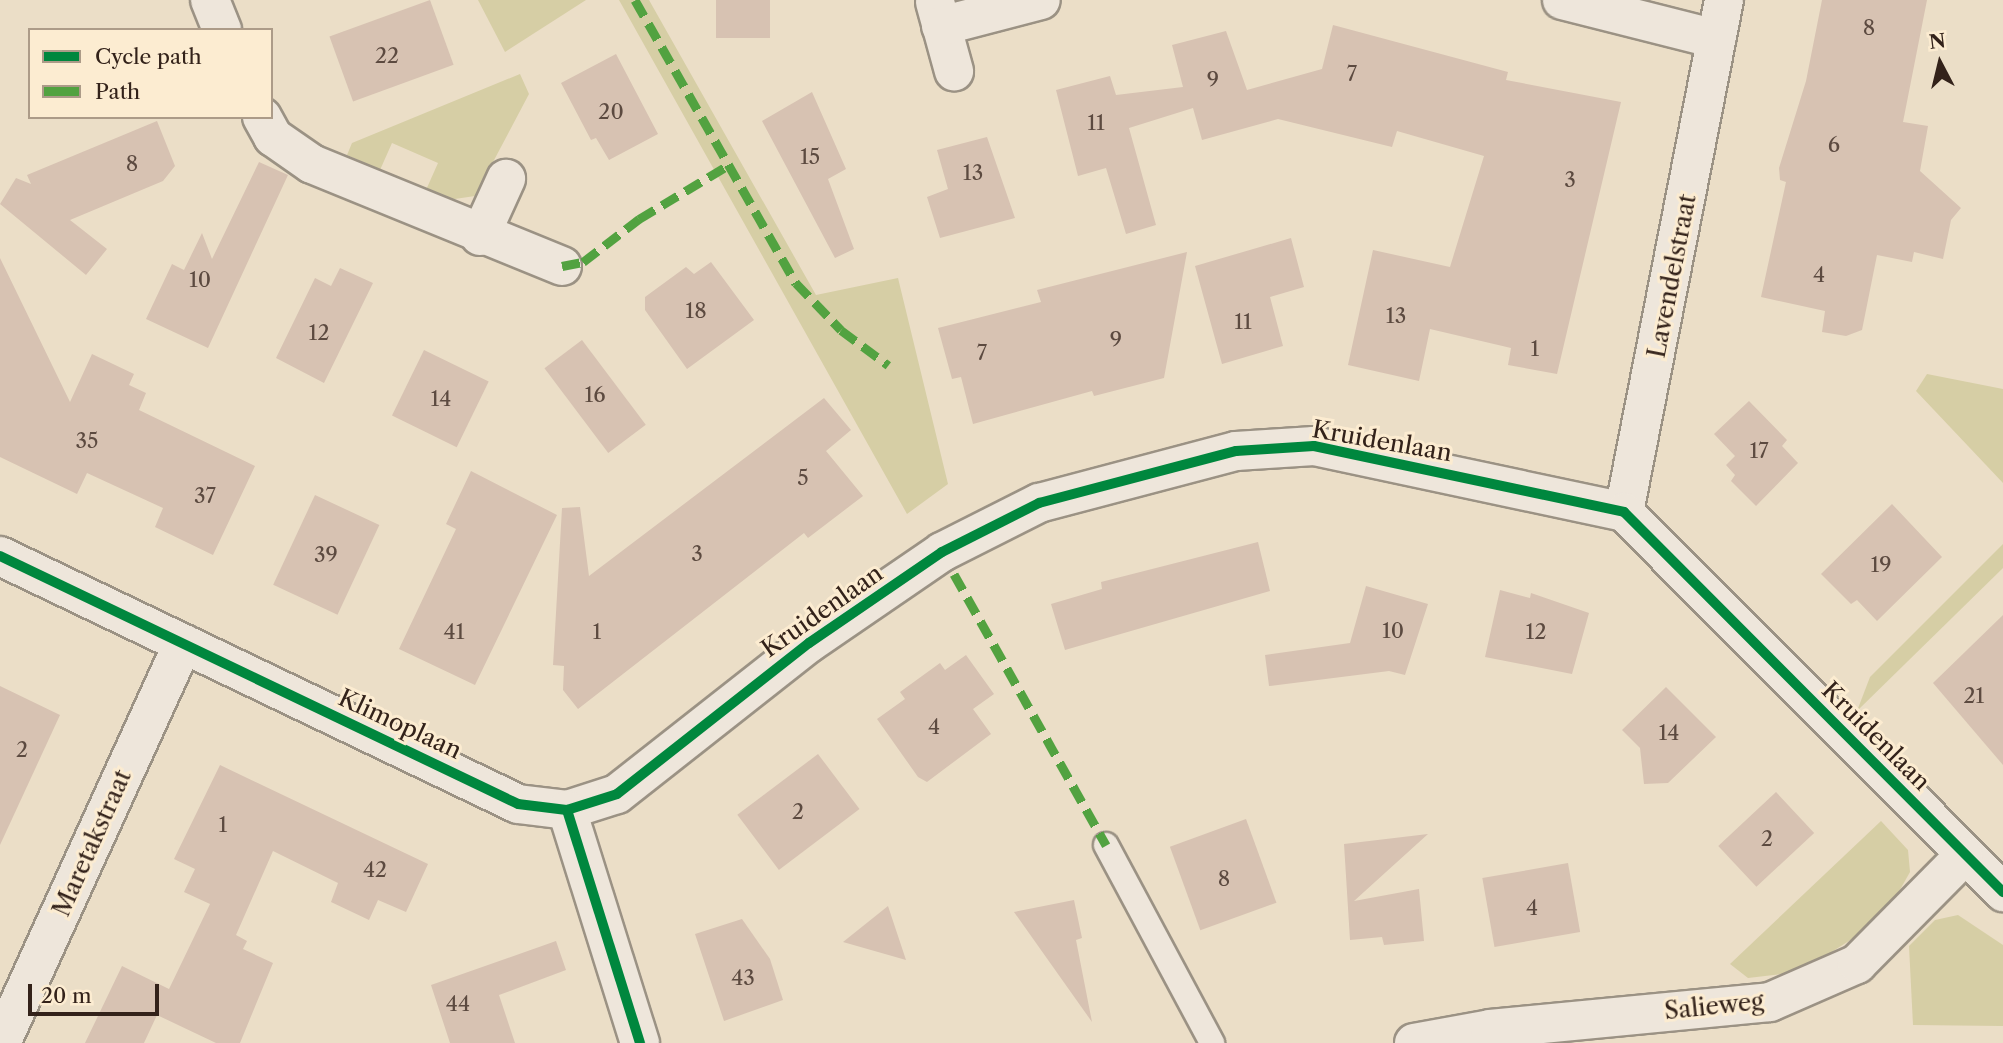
<!DOCTYPE html>
<html>
<head>
<meta charset="utf-8">
<style>
	body { margin:0 }
	#map { position:relative; width:2003px; height:1043px; overflow:hidden; background:#ebdec7; font-family:"Libre Caslon Text",serif }
	div>[style] { position:absolute }
	[style*='--x'] { left:calc(var(--x)*1px); top:calc(var(--y)*1px); width:calc(var(--w)*1px); rotate:calc(var(--a)*1deg) }
	.green>* { inset:0; background:#d6cea5 }
	.building>* { inset:0; background:#d7c2b2; transform-origin:0 0 }
	.roads { filter:drop-shadow(2px 0 #9b9284) drop-shadow(-2px 0 #9b9284) drop-shadow(0 2px #9b9284) drop-shadow(0 -2px #9b9284) }
	.service>* { height:24px; margin:-12px; padding:0 12px; transform-origin:12px; border-radius:12px; background:#eee6db }
	.minor>* { height:38px; margin:-19px; padding:0 19px; transform-origin:19px; border-radius:19px; background:#eee6db }
	.quiet>* { height:9px; margin-top:-4.5px; transform-origin:0; background:repeating-linear-gradient(90deg,#52a240 0 18px,transparent 0 27px) }
	.cycleway>* { height:10px; margin:-5px; padding:0 5px; transform-origin:5px; border-radius:5px; background:#00873e }
	span { translate:-50% -50%; white-space:nowrap; text-align:center; line-height:1.15; -webkit-text-stroke:6px #fcecd1; paint-order:stroke }
	.number-label { font-size:21px; color:#5c4a40 }
	.number-label span { -webkit-text-stroke-width:0 }
	.street-label { font-size:24px; color:#33221a }
	.legend { position:absolute; left:28px; top:28px; width:245px; height:91px; box-sizing:border-box; background:#fcecd1; border:2px solid #ac9b88; margin:0; padding:9px 12px; list-style:none; font-size:21px; color:#33221a }
	.legend li { display:flex; align-items:center; gap:14px; height:35px }
	.legend b { width:35px; border:2px solid #ac9b88 }
	.north { position:absolute; left:1905px; top:28px; width:70px; height:70px; -webkit-text-stroke:5px #fcecd1; paint-order:stroke; rotate:353deg; font-size:19px; font-weight:700; line-height:28px; text-align:center; color:#33221a }
	.north::after { content:''; display:block; margin:auto; width:24px; height:32px; background:#33221a; clip-path:polygon(50% 0,100% 100%,50% 72%,0 100%) }
	.scale { position:absolute; left:28px; top:984px; width:131px; height:32px; box-sizing:border-box; border:4px solid #33221a; border-top:0; padding-left:9px; font-size:21px; line-height:24px; white-space:nowrap; color:#33221a; -webkit-text-stroke:5px #fcecd1; paint-order:stroke }
</style>
</head>
<body>
<div id="map">
	<div class="green">
		<i style="clip-path:polygon(478px 0,586px 0,505px 52px)"></i>
		<i style="clip-path:polygon(619px 0,649px 0,816px 295px,898px 278px,948px 484px,907px 514px)"></i>
		<i style="clip-path:polygon(520px 74px,529px 94px,475px 196px,448px 200px,426px 190px,438px 163px,392px 143px,380px 170px,347px 155px,352px 143px)"></i>
		<i style="clip-path:polygon(1927px 374px,2003px 389px,2003px 483px,1916px 391px)"></i>
		<i style="clip-path:polygon(2003px 544px,2003px 568px,1857px 711px,1870px 677px)"></i>
		<i style="clip-path:polygon(1881px 821px,1908px 850px,1910px 872px,1897px 895px,1852px 939px,1800px 972px,1748px 978px,1730px 964px)"></i>
		<i style="clip-path:polygon(1958px 915px,2003px 945px,2003px 1026px,1913px 1025px,1909px 946px,1935px 920px)"></i>
	</div>
	<div class="building">
		<i style="left:430px;top:0;width:69px;height:107px;rotate:70deg"></i>
		<i style="left:716px;top:0;width:54px;height:38px"></i>
		<i style="clip-path:polygon(1822px 0,1927px 0,1903px 122px,1928px 126px,1920px 171px,1961px 208px,1951px 220px,1943px 259px,1914px 252px,1912px 262px,1877px 255px,1862px 330px,1846px 336px,1822px 332px,1825px 311px,1761px 297px,1786px 182px,1780px 180px,1779px 168px,1806px 81px)"></i>
		<i style="clip-path:polygon(1333px 25px,1508px 72px,1506px 80px,1621px 102px,1557px 374px,1508px 365px,1511px 348px,1430px 329px,1419px 381px,1348px 365px,1373px 250px,1450px 267px,1484px 156px,1397px 131px,1392px 147px,1278px 119px,1202px 140px,1193px 108px,1129px 128px,1156px 225px,1126px 234px,1106px 168px,1078px 176px,1056px 90px,1110px 76px,1116px 95px,1183px 87px,1172px 45px,1226px 31px,1247px 90px,1322px 69px)"></i>
		<i style="clip-path:polygon(616px 54px,658px 134px,609px 160px,596px 138px,591px 140px,561px 83px)"></i>
		<i style="clip-path:polygon(812px 92px,846px 169px,828px 179px,854px 249px,835px 258px,762px 121px)"></i>
		<i style="clip-path:polygon(157px 121px,175px 166px,163px 181px,70px 220px,107px 249px,86px 275px,0 204px,16px 178px,31px 184px,27px 175px)"></i>
		<i style="clip-path:polygon(987px 137px,1015px 218px,940px 238px,927px 197px,948px 189px,937px 150px)"></i>
		<i style="clip-path:polygon(259px 162px,288px 175px,208px 348px,146px 319px,172px 264px,184px 270px,202px 233px,212px 259px)"></i>
		<i style="clip-path:polygon(1291px 238px,1304px 287px,1270px 297px,1283px 346px,1222px 364px,1195px 266px)"></i>
		<i style="clip-path:polygon(1187px 252px,1164px 378px,1094px 396px,1092px 391px,973px 424px,961px 377px,952px 379px,938px 328px,1041px 302px,1037px 290px)"></i>
		<i style="clip-path:polygon(0 258px,70px 402px,92px 354px,134px 374px,129px 385px,146px 393px,139px 410px,255px 466px,213px 555px,155px 527px,163px 508px,87px 473px,77px 494px,0 457px)"></i>
		<i style="clip-path:polygon(711px 262px,754px 320px,687px 369px,645px 310px,645px 297px,686px 267px,694px 274px)"></i>
		<i style="clip-path:polygon(340px 268px,373px 283px,324px 383px,276px 358px,315px 278px,331px 286px)"></i>
		<i style="left:582px;top:340px;width:106px;height:47px;rotate:53deg"></i>
		<i style="left:424px;top:350px;width:72px;height:73px;rotate:26deg"></i>
		<i style="clip-path:polygon(824px 398px,851px 430px,826px 451px,863px 496px,808px 538px,804px 533px,578px 709px,563px 690px,564px 666px,553px 665px,562px 508px,580px 507px,589px 576px)"></i>
		<i style="clip-path:polygon(1749px 401px,1787px 440px,1782px 446px,1798px 463px,1756px 506px,1731px 481px,1735px 475px,1726px 465px,1735px 456px,1714px 434px)"></i>
		<i style="clip-path:polygon(471px 471px,557px 515px,475px 685px,399px 649px,456px 529px,446px 524px)"></i>
		<i style="left:315px;top:495px;width:71px;height:99px;rotate:25deg"></i>
		<i style="clip-path:polygon(1892px 504px,1942px 557px,1877px 621px,1857px 600px,1851px 604px,1821px 574px)"></i>
		<i style="clip-path:polygon(1258px 542px,1270px 591px,1065px 650px,1051px 604px,1102px 589px,1101px 582px)"></i>
		<i style="clip-path:polygon(1366px 586px,1428px 604px,1405px 675px,1389px 671px,1269px 686px,1265px 655px,1350px 643px)"></i>
		<i style="clip-path:polygon(1500px 590px,1530px 598px,1531px 593px,1589px 613px,1572px 674px,1485px 657px)"></i>
		<i style="clip-path:polygon(2003px 615px,2003px 765px,1933px 683px)"></i>
		<i style="clip-path:polygon(966px 655px,994px 694px,973px 709px,991px 734px,927px 782px,918px 777px,877px 719px,905px 699px,900px 692px,940px 663px,945px 670px)"></i>
		<i style="clip-path:polygon(0 686px,60px 715px,0 845px)"></i>
		<i style="clip-path:polygon(1666px 687px,1716px 737px,1668px 783px,1644px 784px,1640px 748px,1622px 730px)"></i>
		<i style="left:818px;top:754px;width:69px;height:101px;rotate:53deg"></i>
		<i style="clip-path:polygon(220px 765px,428px 864px,406px 912px,378px 900px,369px 920px,331px 902px,338px 883px,273px 851px,236px 935px,247px 941px,243px 949px,273px 963px,240px 1043px,216px 1043px,157px 1015px,144px 1043px,85px 1043px,122px 966px,169px 989px,210px 904px,184px 892px,195px 869px,174px 859px)"></i>
		<i style="left:1776px;top:792px;width:56px;height:79px;rotate:47deg"></i>
		<i style="left:1246px;top:819px;width:89px;height:81px;rotate:70deg"></i>
		<i style="clip-path:polygon(1428px 834px,1354px 901px,1419px 889px,1424px 941px,1384px 945px,1382px 937px,1350px 940px,1344px 844px)"></i>
		<i style="left:1568px;top:863px;width:70px;height:87px;rotate:80deg"></i>
		<i style="clip-path:polygon(1074px 900px,1082px 938px,1076px 940px,1092px 1022px,1014px 912px)"></i>
		<i style="clip-path:polygon(888px 906px,906px 960px,843px 942px)"></i>
		<i style="clip-path:polygon(742px 919px,770px 959px,783px 1000px,724px 1021px,695px 934px)"></i>
		<i style="clip-path:polygon(556px 941px,566px 970px,499px 995px,515px 1043px,450px 1043px,431px 985px)"></i>
	</div>
	<div class="roads">
		<div class="service">
			<i style="--x:1106;--y:845;--w:225;--a:61.8"></i>
		</div>
		<div class="minor">
			<i style="--x:210;--y:0;--w:32;--a:68"></i>
			<i style="--x:1562;--y:0;--w:159;--a:14.2"></i>
			<i style="--x:935;--y:2;--w:72;--a:74.6"></i>
			<i style="--x:941;--y:26;--w:103;--a:-14.6"></i>
			<i style="--x:262;--y:117;--w:23;--a:61"></i>
			<i style="--x:273;--y:137;--w:47;--a:34.7"></i>
			<i style="--x:312;--y:164;--w:270;--a:22.2"></i>
			<i style="--x:480;--y:236;--w:63;--a:-65.5"></i>
			<i style="--x:1624;--y:512;--w:522;--a:-78.95"></i>
			<i style="--x:0;--y:556;--w:574;--a:25.58"></i>
			<i style="--x:518;--y:804;--w:49;--a:7"></i>
			<i style="--x:567;--y:810;--w:52;--a:-17.7"></i>
			<i style="--x:617;--y:794;--w:244;--a:-38.2"></i>
			<i style="--x:809;--y:643;--w:161;--a:-34.4"></i>
			<i style="--x:942;--y:552;--w:109;--a:-26.8"></i>
			<i style="--x:1039;--y:503;--w:204;--a:-14.8"></i>
			<i style="--x:1236;--y:451;--w:78;--a:-3.7"></i>
			<i style="--x:1314;--y:446;--w:317;--a:12"></i>
			<i style="--x:1624;--y:512;--w:537;--a:45.08"></i>
			<i style="--x:567;--y:810;--w:244;--a:72.6"></i>
			<i style="--x:1;--y:1043;--w:439;--a:-65.5"></i>
			<i style="--x:1414;--y:1043;--w:77;--a:-10.4"></i>
			<i style="--x:1490;--y:1029;--w:281;--a:-5.5"></i>
			<i style="--x:1770;--y:1002;--w:95;--a:-23.6"></i>
			<i style="--x:1857;--y:964;--w:151;--a:-45.3"></i>
		</div>
	</div>
	<div class="quiet">
		<i style="--x:635;--y:0;--w:326;--a:60.4"></i>
		<i style="--x:796;--y:283;--w:65;--a:46.2"></i>
		<i style="--x:841;--y:330;--w:59;--a:36.7"></i>
		<i style="--x:562;--y:266;--w:21;--a:-11"></i>
		<i style="--x:583;--y:262;--w:71;--a:-37.5"></i>
		<i style="--x:639;--y:219;--w:103;--a:-31.1"></i>
		<i style="--x:954;--y:574;--w:311;--a:60.7"></i>
	</div>
	<div class="cycleway">
		<i style="--x:0;--y:556;--w:574;--a:25.58"></i>
		<i style="--x:518;--y:804;--w:49;--a:7"></i>
		<i style="--x:567;--y:810;--w:52;--a:-17.7"></i>
		<i style="--x:617;--y:794;--w:244;--a:-38.2"></i>
		<i style="--x:809;--y:643;--w:161;--a:-34.4"></i>
		<i style="--x:942;--y:552;--w:109;--a:-26.8"></i>
		<i style="--x:1039;--y:503;--w:204;--a:-14.8"></i>
		<i style="--x:1236;--y:451;--w:78;--a:-3.7"></i>
		<i style="--x:1314;--y:446;--w:317;--a:12"></i>
		<i style="--x:1624;--y:512;--w:537;--a:45.08"></i>
		<i style="--x:567;--y:810;--w:244;--a:72.6"></i>
	</div>
	<div class="number-label">
		<span style="left:1869px;top:28px">8</span>
		<span style="left:387px;top:56px">22</span>
		<span style="left:1352px;top:74px">7</span>
		<span style="left:1213px;top:80px">9</span>
		<span style="left:611px;top:112px">20</span>
		<span style="left:1096px;top:123px">11</span>
		<span style="left:1834px;top:145px">6</span>
		<span style="left:810px;top:157px">15</span>
		<span style="left:132px;top:164px">8</span>
		<span style="left:973px;top:173px">13</span>
		<span style="left:1570px;top:180px">3</span>
		<span style="left:1819px;top:275px">4</span>
		<span style="left:200px;top:280px">10</span>
		<span style="left:696px;top:311px">18</span>
		<span style="left:1396px;top:316px">13</span>
		<span style="left:1243px;top:322px">11</span>
		<span style="left:319px;top:333px">12</span>
		<span style="left:1116px;top:340px">9</span>
		<span style="left:1535px;top:349px">1</span>
		<span style="left:982px;top:353px">7</span>
		<span style="left:595px;top:395px">16</span>
		<span style="left:441px;top:399px">14</span>
		<span style="left:87px;top:441px">35</span>
		<span style="left:1759px;top:451px">17</span>
		<span style="left:803px;top:478px">5</span>
		<span style="left:205px;top:496px">37</span>
		<span style="left:697px;top:554px">3</span>
		<span style="left:326px;top:555px">39</span>
		<span style="left:1881px;top:565px">19</span>
		<span style="left:1393px;top:631px">10</span>
		<span style="left:454px;top:632px">41</span>
		<span style="left:597px;top:632px">1</span>
		<span style="left:1536px;top:632px">12</span>
		<span style="left:1974px;top:696px">21</span>
		<span style="left:934px;top:727px">4</span>
		<span style="left:1669px;top:733px">14</span>
		<span style="left:22px;top:750px">2</span>
		<span style="left:798px;top:812px">2</span>
		<span style="left:223px;top:825px">1</span>
		<span style="left:1767px;top:839px">2</span>
		<span style="left:375px;top:870px">42</span>
		<span style="left:1224px;top:879px">8</span>
		<span style="left:1532px;top:908px">4</span>
		<span style="left:743px;top:978px">43</span>
		<span style="left:458px;top:1004px">44</span>
	</div>
	<div class="street-label">
		<span style="left:1672px;top:276px;rotate:-79deg">Lavendelstraat</span>
		<span style="left:1382px;top:441px;rotate:10deg">Kruidenlaan</span>
		<span style="left:822px;top:611px;rotate:-35deg">Kruidenlaan</span>
		<span style="left:400px;top:724px;rotate:25deg">Klimoplaan</span>
		<span style="left:1876px;top:736px;rotate:45deg">Kruidenlaan</span>
		<span style="left:92px;top:843px;rotate:-66deg">Maretakstraat</span>
		<span style="left:1714px;top:1006px;rotate:-6deg">Salieweg</span>
	</div>
	<ul class="legend">
	<li><b style="height:9px;background:#00873e"></b>Cycle path</li>
	<li><b style="height:9px;background:#52a240"></b>Path</li>
	</ul>
	<div class="north">N</div>
	<div class="scale">20 m</div>
</div>
</body>
</html>
